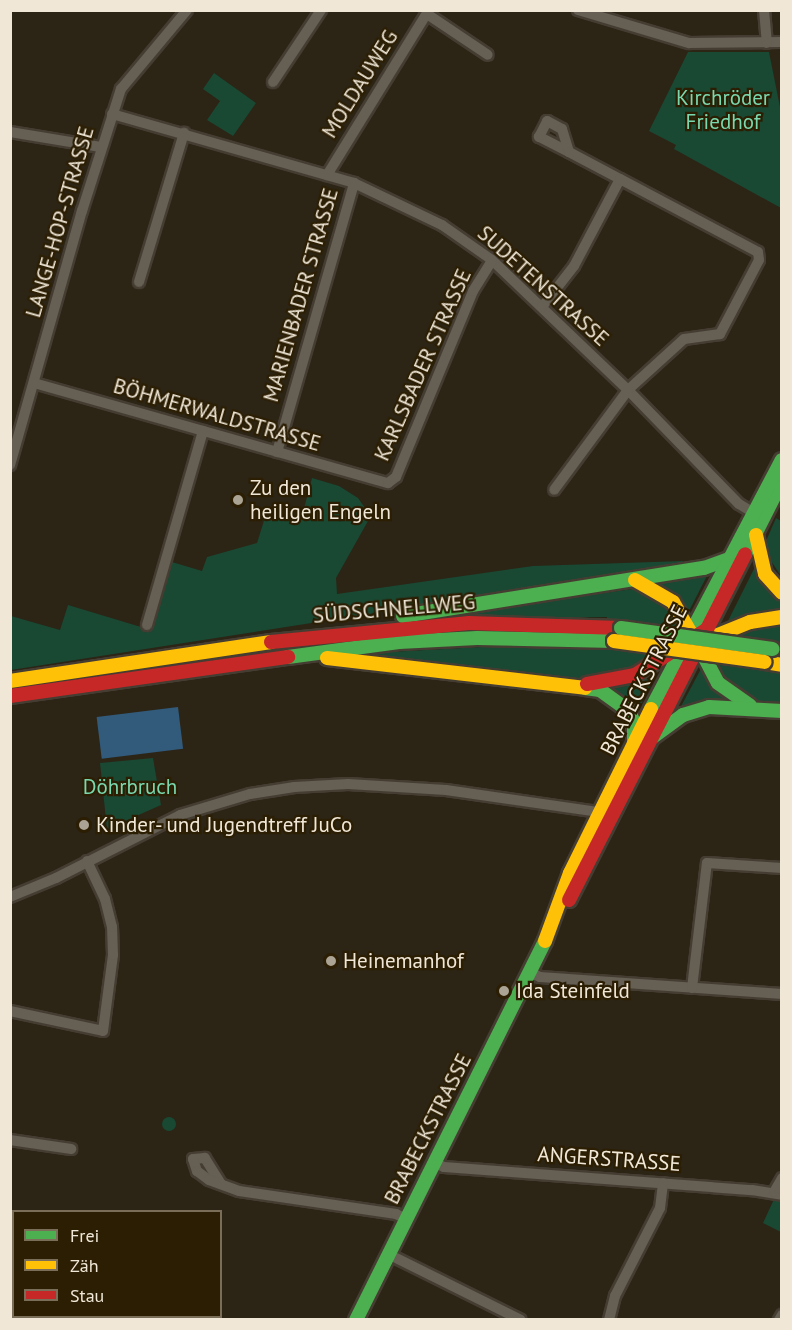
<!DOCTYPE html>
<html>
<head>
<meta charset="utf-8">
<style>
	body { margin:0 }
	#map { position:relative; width:792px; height:1330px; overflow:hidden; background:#2c2415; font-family:"PT Sans",sans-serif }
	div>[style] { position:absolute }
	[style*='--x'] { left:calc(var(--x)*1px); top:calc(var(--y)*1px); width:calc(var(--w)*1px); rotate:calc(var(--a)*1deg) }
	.green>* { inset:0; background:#194833 }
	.round { border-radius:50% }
	.water>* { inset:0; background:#315a7b; transform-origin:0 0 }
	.roads { filter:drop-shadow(2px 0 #453d32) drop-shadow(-2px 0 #453d32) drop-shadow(0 2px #453d32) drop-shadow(0 -2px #453d32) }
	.street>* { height:10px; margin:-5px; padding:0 5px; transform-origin:5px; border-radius:5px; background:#655f54 }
	.fast>* { height:14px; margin:-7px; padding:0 7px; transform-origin:7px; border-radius:7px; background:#4caf50 }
	.slow>* { height:14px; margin:-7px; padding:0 7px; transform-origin:7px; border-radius:7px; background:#ffc107 }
	.jam>* { height:14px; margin:-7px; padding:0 7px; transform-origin:7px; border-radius:7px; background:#c62828 }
	.bridges { filter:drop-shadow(2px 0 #453d32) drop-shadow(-2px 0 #453d32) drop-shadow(0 2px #453d32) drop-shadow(0 -2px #453d32) }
	.fast-bridge>* { height:14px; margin:-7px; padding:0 7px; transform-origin:7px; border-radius:7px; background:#4caf50 }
	.slow-bridge>* { height:14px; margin:-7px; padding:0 7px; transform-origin:7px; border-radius:7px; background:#ffc107 }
	.dots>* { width:16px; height:16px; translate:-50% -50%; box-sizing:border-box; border:3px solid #2b1e03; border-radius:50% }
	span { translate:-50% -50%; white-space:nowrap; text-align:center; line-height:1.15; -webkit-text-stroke:4.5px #2b1e03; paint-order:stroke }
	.street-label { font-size:21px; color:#f0e7d7 }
	.park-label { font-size:21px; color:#7ad8ae }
	.poi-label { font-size:21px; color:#f0e7d7 }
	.left { translate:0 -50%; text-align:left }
	.frame { position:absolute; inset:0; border:12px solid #f0e7d7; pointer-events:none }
	.legend { position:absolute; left:12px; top:1210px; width:210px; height:108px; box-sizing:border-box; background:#2b1e03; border:2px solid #7a6e58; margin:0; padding:8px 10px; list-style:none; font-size:18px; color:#f0e7d7 }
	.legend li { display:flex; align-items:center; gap:12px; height:30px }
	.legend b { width:30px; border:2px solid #7a6e58 }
</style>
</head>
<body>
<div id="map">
	<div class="green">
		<i style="clip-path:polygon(688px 52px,769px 52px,781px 112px,781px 208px,674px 149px,676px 145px,649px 131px)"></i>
		<i style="clip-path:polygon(214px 73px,256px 103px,233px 136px,207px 120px,220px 101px,203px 89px)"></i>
		<i style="clip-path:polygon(312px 478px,339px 486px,358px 498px,365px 508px,368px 521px,336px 578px,337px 594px,533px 566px,683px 561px,682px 565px,11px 670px,11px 616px,60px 630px,68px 605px,151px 630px,172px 562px,202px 571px,207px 557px,257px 543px,267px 511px,301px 520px)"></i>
		<i style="clip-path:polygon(776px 518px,781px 521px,781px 576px,769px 558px,766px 541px)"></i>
		<i style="clip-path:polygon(758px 561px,781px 596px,781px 612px,725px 627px)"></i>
		<i style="clip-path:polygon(709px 572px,688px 613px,652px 581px)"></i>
		<i style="clip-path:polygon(639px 588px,665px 602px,679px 625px,650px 662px,580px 680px,353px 654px,499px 646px,607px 649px,607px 617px,417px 620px)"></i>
		<i style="clip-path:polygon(781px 622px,781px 706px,749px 699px,717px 673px,722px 639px)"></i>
		<i style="clip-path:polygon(703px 665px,734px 702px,678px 712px)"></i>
		<i style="clip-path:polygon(658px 669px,641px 704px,608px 688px)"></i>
		<i style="clip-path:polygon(153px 758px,161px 805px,107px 829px,100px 763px)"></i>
		<i class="round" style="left:162px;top:1117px;width:14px;height:14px"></i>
		<i style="clip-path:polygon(775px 1197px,781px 1200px,781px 1232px,763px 1223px)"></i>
	</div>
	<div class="water">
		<i style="left:178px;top:707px;width:42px;height:82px;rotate:83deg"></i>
	</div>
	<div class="roads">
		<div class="street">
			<i style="--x:578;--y:10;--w:116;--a:16.6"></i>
			<i style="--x:689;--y:43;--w:93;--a:-0.6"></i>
			<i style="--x:764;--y:10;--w:33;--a:85"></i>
			<i style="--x:427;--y:14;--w:73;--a:33.9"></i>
			<i style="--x:273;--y:82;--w:87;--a:-56.3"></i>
			<i style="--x:112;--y:114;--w:252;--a:15.9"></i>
			<i style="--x:354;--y:183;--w:98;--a:25.5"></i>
			<i style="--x:442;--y:225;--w:61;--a:35"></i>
			<i style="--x:492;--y:260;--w:188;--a:43.7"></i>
			<i style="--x:628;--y:390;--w:159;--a:45.8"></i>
			<i style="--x:739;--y:504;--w:26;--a:31"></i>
			<i style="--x:10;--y:132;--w:92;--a:9.4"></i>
			<i style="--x:569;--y:152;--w:34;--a:-153"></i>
			<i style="--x:539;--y:137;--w:18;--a:-63"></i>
			<i style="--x:547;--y:121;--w:17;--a:28"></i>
			<i style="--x:562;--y:129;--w:24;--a:73"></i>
			<i style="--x:569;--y:152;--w:58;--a:27.9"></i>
			<i style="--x:327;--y:175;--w:194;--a:-58.3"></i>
			<i style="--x:139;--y:282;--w:156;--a:-73.2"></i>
			<i style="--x:542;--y:307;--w:52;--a:-52"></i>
			<i style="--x:574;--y:266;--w:98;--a:-62.1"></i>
			<i style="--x:620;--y:179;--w:156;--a:27.9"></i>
			<i style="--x:758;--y:252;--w:8;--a:83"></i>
			<i style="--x:759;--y:260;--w:84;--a:117.8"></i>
			<i style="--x:720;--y:334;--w:36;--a:172"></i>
			<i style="--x:684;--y:339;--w:76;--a:137.7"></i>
			<i style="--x:628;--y:390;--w:124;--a:126.5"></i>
			<i style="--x:34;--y:383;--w:368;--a:15.8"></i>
			<i style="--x:388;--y:483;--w:10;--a:-37"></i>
			<i style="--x:396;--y:477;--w:201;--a:-67.5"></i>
			<i style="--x:473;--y:291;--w:36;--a:-58"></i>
			<i style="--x:277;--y:452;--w:280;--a:-74"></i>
			<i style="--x:10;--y:465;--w:264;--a:-74.2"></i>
			<i style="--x:82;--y:211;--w:128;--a:-72.3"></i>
			<i style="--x:121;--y:89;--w:103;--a:-50.1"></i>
			<i style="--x:147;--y:625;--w:202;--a:-73.9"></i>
			<i style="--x:10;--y:897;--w:50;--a:-22.4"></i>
			<i style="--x:56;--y:878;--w:139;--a:-26.9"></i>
			<i style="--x:180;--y:815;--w:73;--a:-16.7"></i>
			<i style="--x:250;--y:794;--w:45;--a:-9"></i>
			<i style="--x:294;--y:787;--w:54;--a:-3.2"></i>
			<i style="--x:348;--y:784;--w:98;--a:3.5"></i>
			<i style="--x:446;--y:790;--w:162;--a:8.2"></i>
			<i style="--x:530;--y:972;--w:11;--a:27"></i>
			<i style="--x:540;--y:977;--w:243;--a:4"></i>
			<i style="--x:692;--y:988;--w:126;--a:-83.2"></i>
			<i style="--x:707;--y:863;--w:75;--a:3.8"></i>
			<i style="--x:10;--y:1011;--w:95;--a:12.1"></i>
			<i style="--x:103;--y:1031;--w:77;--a:-82.5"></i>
			<i style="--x:113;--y:955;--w:28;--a:-92"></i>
			<i style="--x:112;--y:927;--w:29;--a:-104"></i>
			<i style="--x:105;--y:899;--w:42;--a:-115.3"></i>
			<i style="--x:10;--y:1140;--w:62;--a:8.4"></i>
			<i style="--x:434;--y:1162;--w:11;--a:27"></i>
			<i style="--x:444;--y:1167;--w:309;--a:4.3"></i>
			<i style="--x:752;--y:1190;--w:30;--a:9"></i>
			<i style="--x:221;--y:1184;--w:31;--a:-122"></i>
			<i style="--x:205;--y:1158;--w:12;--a:175"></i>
			<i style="--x:193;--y:1159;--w:13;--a:72"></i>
			<i style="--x:197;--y:1171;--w:15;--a:37"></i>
			<i style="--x:209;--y:1180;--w:32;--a:20"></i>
			<i style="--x:239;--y:1191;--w:159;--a:8.3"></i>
			<i style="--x:396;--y:1214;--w:11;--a:27"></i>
			<i style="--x:774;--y:1192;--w:16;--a:-60"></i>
			<i style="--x:388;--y:1254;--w:148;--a:26.4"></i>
			<i style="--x:609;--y:1320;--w:25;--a:-76"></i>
			<i style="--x:615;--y:1296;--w:99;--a:-62.9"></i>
			<i style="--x:660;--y:1208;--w:25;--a:-83"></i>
			<i style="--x:779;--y:1320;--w:6;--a:-59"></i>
		</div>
		<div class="fast">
			<i style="--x:745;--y:554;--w:82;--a:-63.1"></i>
			<i style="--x:403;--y:616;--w:305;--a:-9.1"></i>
			<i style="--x:704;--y:568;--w:27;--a:-20"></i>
			<i style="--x:696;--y:641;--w:47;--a:62.4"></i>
			<i style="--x:718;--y:683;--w:39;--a:35"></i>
			<i style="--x:288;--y:657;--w:112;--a:-7.7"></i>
			<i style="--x:399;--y:642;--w:78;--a:-2.9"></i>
			<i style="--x:477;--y:638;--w:137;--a:1.3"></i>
			<i style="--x:585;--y:688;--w:15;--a:8"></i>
			<i style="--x:600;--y:690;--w:36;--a:36"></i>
			<i style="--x:629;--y:711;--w:13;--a:67"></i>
			<i style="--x:634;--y:723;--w:22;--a:90"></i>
			<i style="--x:651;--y:709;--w:281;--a:-62.3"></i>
			<i style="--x:650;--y:739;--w:41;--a:-36"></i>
			<i style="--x:683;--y:715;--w:27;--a:-17"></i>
			<i style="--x:709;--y:707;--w:73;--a:3.1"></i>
			<i style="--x:356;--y:1320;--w:424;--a:-63.5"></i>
		</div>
		<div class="slow">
			<i style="--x:756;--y:535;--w:40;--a:77"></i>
			<i style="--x:765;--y:574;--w:25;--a:48"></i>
			<i style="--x:635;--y:580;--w:44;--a:30.1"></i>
			<i style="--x:673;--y:602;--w:36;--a:60"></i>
			<i style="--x:691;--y:633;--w:19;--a:87"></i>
			<i style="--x:698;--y:643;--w:56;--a:-22"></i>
			<i style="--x:750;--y:622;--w:32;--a:-9"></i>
			<i style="--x:327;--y:658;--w:260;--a:6.6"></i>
			<i style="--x:765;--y:662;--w:17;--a:10"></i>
			<i style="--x:10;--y:681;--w:264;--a:-8.5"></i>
			<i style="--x:545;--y:941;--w:72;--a:-69.8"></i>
			<i style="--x:570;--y:873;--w:183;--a:-63.7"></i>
		</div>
		<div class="jam">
			<i style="--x:271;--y:642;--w:199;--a:-5.5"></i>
			<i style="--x:469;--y:623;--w:152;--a:1.9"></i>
			<i style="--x:587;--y:684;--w:49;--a:-10.6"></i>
			<i style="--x:635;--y:675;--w:84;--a:-32.4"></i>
			<i style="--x:10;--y:696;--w:281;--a:-8"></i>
			<i style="--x:569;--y:900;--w:388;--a:-63"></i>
		</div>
	</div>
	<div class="bridges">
		<div class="fast-bridge">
			<i style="--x:621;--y:628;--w:153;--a:7.9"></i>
		</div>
		<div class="slow-bridge">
			<i style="--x:614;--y:641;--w:152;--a:7.9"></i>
		</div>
	</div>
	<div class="dots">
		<i style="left:238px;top:500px;background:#aba393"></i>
		<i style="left:84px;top:825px;background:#aba393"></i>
		<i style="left:331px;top:961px;background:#aba393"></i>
		<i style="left:504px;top:991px;background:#aba393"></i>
	</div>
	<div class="street-label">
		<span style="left:360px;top:84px;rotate:-58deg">MOLDAUWEG</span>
		<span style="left:60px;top:222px;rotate:-74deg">LANGE-HOP-STRASSE</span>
		<span style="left:543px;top:286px;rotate:42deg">SUDETENSTRASSE</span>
		<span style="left:301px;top:295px;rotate:-74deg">MARIENBADER STRASSE</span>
		<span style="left:423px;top:365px;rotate:-66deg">KARLSBADER STRASSE</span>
		<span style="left:217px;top:415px;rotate:16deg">BÖHMERWALDSTRASSE</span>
		<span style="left:394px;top:609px;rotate:-5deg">SÜDSCHNELLWEG</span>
		<span style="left:644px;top:680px;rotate:-63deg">BRABECKSTRASSE</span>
		<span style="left:428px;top:1129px;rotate:-63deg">BRABECKSTRASSE</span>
		<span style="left:609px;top:1159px;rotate:4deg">ANGERSTRASSE</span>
	</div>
	<div class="park-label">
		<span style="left:723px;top:110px">Kirchröder<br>Friedhof</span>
		<span style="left:130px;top:787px">Döhrbruch</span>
	</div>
	<div class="poi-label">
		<span class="left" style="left:250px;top:500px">Zu den<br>heiligen Engeln</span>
		<span class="left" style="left:96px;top:825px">Kinder- und Jugendtreff JuCo</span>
		<span class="left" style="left:343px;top:961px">Heinemanhof</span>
		<span class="left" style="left:516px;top:991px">Ida Steinfeld</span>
	</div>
	<div class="frame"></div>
	<ul class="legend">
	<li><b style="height:8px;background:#4caf50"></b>Frei</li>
	<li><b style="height:8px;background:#ffc107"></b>Zäh</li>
	<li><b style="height:8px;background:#c62828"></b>Stau</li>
	</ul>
</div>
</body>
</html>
